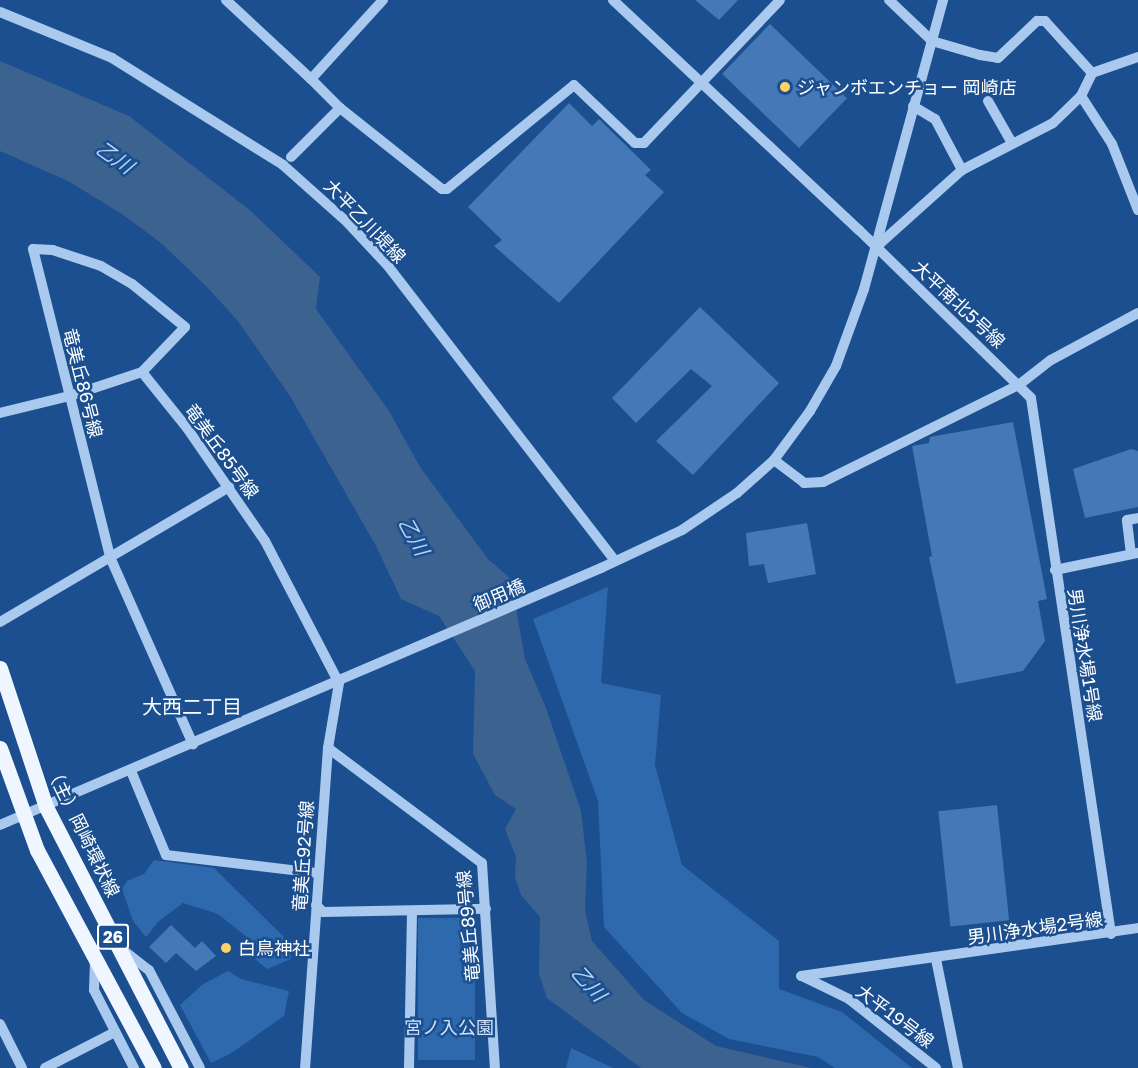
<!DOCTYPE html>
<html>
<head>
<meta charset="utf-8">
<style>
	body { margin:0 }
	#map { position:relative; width:1138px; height:1068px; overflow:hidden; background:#1b4f8f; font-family:"Golos Text","Noto Sans JP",sans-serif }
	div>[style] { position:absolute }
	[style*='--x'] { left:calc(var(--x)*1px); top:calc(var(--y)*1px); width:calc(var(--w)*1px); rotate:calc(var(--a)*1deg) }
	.green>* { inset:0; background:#2e69ad; transform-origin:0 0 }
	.water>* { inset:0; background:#3c6290 }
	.building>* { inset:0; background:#4478b7; transform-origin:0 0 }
	.minor>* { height:10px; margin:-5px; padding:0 5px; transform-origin:5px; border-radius:5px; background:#a9c9ee }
	.major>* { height:15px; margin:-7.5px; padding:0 7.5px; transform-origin:7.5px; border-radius:7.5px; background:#f0f6ff }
	.dots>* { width:16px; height:16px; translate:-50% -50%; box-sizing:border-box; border:3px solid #1b4f8f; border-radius:50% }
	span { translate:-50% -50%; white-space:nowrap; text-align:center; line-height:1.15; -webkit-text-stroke:5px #1b4f8f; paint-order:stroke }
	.shield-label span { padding:2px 4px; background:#1b4f8f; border:2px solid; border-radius:4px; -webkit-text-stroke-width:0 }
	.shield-label { font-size:16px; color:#fff; font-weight:700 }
	.poi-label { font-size:18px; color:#fff }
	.left { translate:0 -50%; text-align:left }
	.street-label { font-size:18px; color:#fff }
	.park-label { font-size:18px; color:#cfe3fa }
	.water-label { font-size:20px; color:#b5d3f5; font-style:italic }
	.neighbourhood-label { font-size:20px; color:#fff }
</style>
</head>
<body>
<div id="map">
	<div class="green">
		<i style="clip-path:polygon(608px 587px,601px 683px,661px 695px,655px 765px,682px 865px,779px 941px,779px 989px,842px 1012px,912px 1068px,835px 1068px,818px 1057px,729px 1039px,682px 1013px,604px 927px,598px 801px,533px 619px)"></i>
		<i style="clip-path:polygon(154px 860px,214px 868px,292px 945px,291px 959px,267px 969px,255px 959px,257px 945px,218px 914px,183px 903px,159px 921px,146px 937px,133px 921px,122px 889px,127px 881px,144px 874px)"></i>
		<i style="left:418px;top:918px;width:57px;height:142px"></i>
		<i style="clip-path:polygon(228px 971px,241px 979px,289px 991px,284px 1016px,230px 1054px,211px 1063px,180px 1005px,203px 984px)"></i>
		<i style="clip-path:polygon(571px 1048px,613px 1068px,566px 1068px)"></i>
	</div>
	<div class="water">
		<i style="clip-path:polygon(0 61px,129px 116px,252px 212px,320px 277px,316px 309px,389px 411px,420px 467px,488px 559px,511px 579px,525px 659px,546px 708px,581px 811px,587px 863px,585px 910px,592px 941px,644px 1000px,716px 1046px,811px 1068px,641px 1068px,547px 998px,539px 974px,540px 917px,521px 895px,515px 877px,516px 857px,505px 829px,516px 809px,495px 795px,473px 754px,475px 671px,439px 616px,401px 599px,376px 546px,290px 396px,238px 321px,205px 285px,161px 243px,122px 214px,68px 181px,0 151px)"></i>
	</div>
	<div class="building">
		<i style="clip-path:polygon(695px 0,738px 0,719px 20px)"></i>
		<i style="left:770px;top:24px;width:107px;height:69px;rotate:44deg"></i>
		<i style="clip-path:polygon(569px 103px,592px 126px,599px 119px,651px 170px,645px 175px,664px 192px,559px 303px,494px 246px,502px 240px,468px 207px)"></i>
		<i style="clip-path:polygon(700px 307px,779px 383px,693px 475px,656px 441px,712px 386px,691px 369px,636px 423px,612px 398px)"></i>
		<i style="clip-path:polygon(1013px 422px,1047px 599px,1038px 601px,1045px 641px,1023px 671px,956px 684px,929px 557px,932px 556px,912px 446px,929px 443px,930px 437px)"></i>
		<i style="clip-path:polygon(1131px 449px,1138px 451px,1138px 507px,1085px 518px,1073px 469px)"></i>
		<i style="clip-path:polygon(807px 523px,816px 574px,768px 583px,764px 564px,749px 566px,746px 533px)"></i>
		<i style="left:997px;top:805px;width:116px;height:59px;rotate:84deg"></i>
		<i style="clip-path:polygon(171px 925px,195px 948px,202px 941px,216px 956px,196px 971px,176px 953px,166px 963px,149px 947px)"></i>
	</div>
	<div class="minor">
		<i style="--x:226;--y:0;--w:116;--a:42.9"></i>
		<i style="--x:383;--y:0;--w:107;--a:132.3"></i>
		<i style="--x:311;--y:79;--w:41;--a:45"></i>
		<i style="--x:340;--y:108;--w:130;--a:38.5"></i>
		<i style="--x:442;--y:189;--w:5;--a:0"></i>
		<i style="--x:447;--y:189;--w:164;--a:-39.3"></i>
		<i style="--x:574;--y:85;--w:84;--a:43.6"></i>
		<i style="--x:635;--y:143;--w:9;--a:0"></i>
		<i style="--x:644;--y:143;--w:197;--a:-46.4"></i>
		<i style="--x:613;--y:0;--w:337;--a:43.1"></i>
		<i style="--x:859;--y:230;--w:240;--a:44.3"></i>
		<i style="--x:1031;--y:398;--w:542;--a:81.51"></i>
		<i style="--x:889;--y:0;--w:59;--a:43.6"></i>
		<i style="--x:932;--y:41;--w:50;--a:16.3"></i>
		<i style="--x:980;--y:55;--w:18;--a:9"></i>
		<i style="--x:998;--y:58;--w:54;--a:-43.5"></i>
		<i style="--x:1037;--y:21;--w:8;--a:0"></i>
		<i style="--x:1045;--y:21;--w:70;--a:47.9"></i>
		<i style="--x:0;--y:12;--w:121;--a:22.3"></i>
		<i style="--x:112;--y:58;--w:202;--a:32"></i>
		<i style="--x:283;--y:165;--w:87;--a:41.7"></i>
		<i style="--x:348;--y:223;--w:59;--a:47.1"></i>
		<i style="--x:388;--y:266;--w:372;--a:52.4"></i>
		<i style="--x:1081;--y:96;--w:57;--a:57.1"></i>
		<i style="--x:1112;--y:144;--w:71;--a:68.5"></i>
		<i style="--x:988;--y:101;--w:48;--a:60.3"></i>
		<i style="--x:913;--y:106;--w:26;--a:31"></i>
		<i style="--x:935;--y:119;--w:58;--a:62.1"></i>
		<i style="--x:291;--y:157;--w:69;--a:-45"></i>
		<i style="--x:875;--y:248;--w:117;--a:-41.9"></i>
		<i style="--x:962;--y:170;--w:102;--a:-27.3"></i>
		<i style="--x:1053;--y:123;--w:39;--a:-44"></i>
		<i style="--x:1081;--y:96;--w:25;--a:-64"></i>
		<i style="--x:1092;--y:73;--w:49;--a:-19.2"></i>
		<i style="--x:142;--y:372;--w:72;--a:51.2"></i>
		<i style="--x:187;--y:428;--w:137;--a:55.4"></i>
		<i style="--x:265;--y:541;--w:160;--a:62.5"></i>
		<i style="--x:339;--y:683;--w:66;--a:99.6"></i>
		<i style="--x:328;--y:748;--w:321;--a:94.1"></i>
		<i style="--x:0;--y:413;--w:72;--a:-13.7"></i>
		<i style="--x:70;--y:396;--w:76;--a:-18.4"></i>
		<i style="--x:142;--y:372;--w:62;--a:-46.3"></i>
		<i style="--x:185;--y:327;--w:68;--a:-140.9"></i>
		<i style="--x:132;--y:284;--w:36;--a:-150"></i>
		<i style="--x:101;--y:266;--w:51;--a:-161.6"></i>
		<i style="--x:53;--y:250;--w:20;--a:-177"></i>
		<i style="--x:33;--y:249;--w:152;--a:75.9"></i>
		<i style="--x:70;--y:396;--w:166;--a:76"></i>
		<i style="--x:110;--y:557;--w:205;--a:66.1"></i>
		<i style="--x:774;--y:460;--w:38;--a:37"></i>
		<i style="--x:804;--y:483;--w:19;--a:-3"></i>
		<i style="--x:823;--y:482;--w:220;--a:-26.4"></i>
		<i style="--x:1020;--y:384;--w:39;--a:-38"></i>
		<i style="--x:1051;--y:360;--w:99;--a:-28.4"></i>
		<i style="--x:1131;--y:554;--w:34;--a:-97"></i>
		<i style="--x:1127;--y:520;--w:11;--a:-10"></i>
		<i style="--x:1055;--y:570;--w:85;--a:-11.6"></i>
		<i style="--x:0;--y:622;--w:266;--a:-30.5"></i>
		<i style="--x:328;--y:748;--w:192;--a:36.8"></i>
		<i style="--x:482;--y:863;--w:205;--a:86.4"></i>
		<i style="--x:131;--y:771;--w:91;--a:67.4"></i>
		<i style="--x:166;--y:855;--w:153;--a:6.8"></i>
		<i style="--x:0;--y:825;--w:654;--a:-23.15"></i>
		<i style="--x:601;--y:568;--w:89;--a:-25.1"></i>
		<i style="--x:682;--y:530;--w:66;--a:-33.9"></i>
		<i style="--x:737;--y:493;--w:50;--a:-41.7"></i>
		<i style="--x:774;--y:460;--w:61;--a:-53.7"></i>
		<i style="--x:810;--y:411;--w:52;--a:-60"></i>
		<i style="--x:836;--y:366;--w:82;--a:-70"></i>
		<i style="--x:864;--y:289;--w:300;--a:-74.7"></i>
		<i style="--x:316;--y:905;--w:10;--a:45"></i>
		<i style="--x:323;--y:912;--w:163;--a:-1.1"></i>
		<i style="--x:123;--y:950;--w:33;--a:38"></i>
		<i style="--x:149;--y:970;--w:110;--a:62.5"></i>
		<i style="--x:936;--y:959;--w:111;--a:78.6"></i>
		<i style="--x:95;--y:961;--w:29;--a:92"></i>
		<i style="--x:94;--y:990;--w:88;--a:62.9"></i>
		<i style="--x:801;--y:976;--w:340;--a:-8.1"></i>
		<i style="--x:802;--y:976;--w:52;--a:26.1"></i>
		<i style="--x:849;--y:999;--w:111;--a:38.4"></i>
		<i style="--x:0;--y:1024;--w:49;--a:63.4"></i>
		<i style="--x:45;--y:1068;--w:79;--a:-27.2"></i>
		<i style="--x:409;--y:1068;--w:157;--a:-88.9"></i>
	</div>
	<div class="major">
		<i style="--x:0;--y:668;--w:146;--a:71.7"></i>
		<i style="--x:46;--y:807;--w:294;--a:62.7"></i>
		<i style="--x:0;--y:748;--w:109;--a:70.1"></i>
		<i style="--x:37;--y:850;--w:247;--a:61.8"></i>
	</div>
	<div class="dots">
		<i style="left:785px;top:87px;background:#ffd166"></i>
		<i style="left:226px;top:948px;background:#ffd166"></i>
	</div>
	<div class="shield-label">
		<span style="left:113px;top:937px">26</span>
	</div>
	<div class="poi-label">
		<span class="left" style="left:797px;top:87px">ジャンボエンチョー 岡崎店</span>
		<span class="left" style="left:238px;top:948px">白鳥神社</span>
	</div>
	<div class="street-label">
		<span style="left:365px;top:221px;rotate:46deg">大平乙川堤線</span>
		<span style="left:959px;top:304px;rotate:43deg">大平南北5号線</span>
		<span style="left:83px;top:383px;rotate:76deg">竜美丘86号線</span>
		<span style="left:222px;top:451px;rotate:54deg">竜美丘85号線</span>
		<span style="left:499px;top:595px;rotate:-23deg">御用橋</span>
		<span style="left:1085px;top:655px;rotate:81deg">男川浄水場1号線</span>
		<span style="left:83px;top:831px;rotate:64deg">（主）岡崎環状線</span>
		<span style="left:303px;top:856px;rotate:-86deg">竜美丘92号線</span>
		<span style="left:468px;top:926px;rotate:-95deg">竜美丘89号線</span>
		<span style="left:1035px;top:928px;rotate:-8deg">男川浄水場2号線</span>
		<span style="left:895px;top:1016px;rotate:37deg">大平19号線</span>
	</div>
	<div class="park-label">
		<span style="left:449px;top:1027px">宮ノ入公園</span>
	</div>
	<div class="water-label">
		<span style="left:115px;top:157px;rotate:35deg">乙川</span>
		<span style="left:414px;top:536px;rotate:61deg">乙川</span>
		<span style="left:589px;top:983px;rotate:48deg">乙川</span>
	</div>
	<div class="neighbourhood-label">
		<span style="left:192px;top:706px">大西二丁目</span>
	</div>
</div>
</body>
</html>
